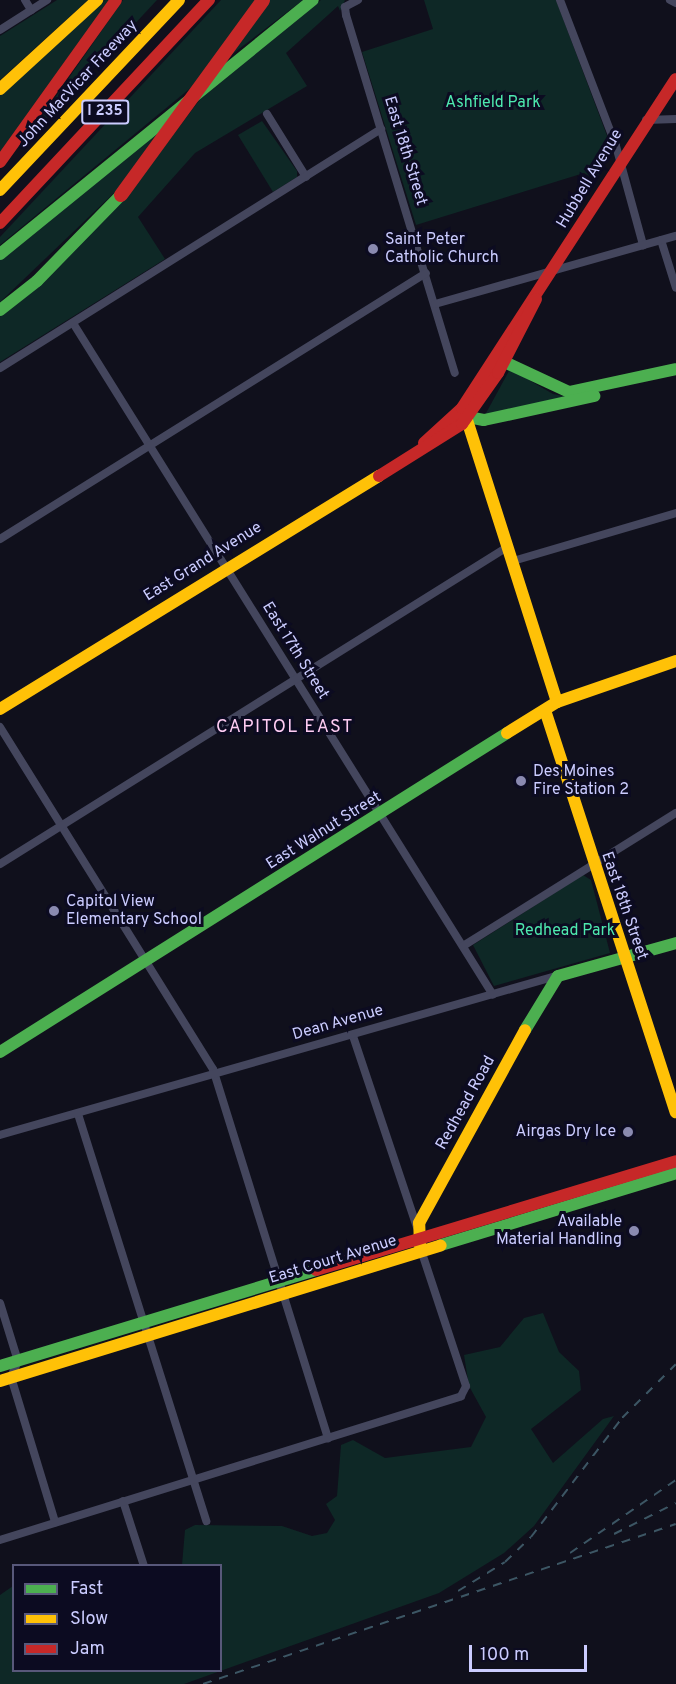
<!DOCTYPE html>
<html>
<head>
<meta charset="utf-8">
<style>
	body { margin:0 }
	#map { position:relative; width:676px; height:1684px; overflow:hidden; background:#10101c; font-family:Overpass,sans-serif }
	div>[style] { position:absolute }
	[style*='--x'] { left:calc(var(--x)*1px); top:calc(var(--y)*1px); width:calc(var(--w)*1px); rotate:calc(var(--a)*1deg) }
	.green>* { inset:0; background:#0e2826 }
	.street>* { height:8px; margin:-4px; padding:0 4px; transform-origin:4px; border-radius:4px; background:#44465d }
	.fast>* { height:12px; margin:-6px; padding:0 6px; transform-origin:6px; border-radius:6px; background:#4caf50 }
	.slow>* { height:12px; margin:-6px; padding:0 6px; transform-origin:6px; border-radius:6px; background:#ffc107 }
	.jam>* { height:12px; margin:-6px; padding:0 6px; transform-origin:6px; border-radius:6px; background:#c62828 }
	.rail>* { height:2px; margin-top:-1px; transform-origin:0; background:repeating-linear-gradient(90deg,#3c5664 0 9px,transparent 0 17px) }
	.jam-bridge>* { height:14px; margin:-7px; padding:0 7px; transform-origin:7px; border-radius:7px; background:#c62828 }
	.dots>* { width:16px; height:16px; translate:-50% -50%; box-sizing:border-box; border:3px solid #0c0b21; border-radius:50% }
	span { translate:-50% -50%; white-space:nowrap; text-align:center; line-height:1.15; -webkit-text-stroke:6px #0c0b21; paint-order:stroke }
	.shield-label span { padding:2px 4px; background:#0c0b21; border:2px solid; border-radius:4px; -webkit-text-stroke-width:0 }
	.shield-label { font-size:15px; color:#cbccff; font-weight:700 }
	.street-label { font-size:16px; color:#cbccff }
	.park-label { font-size:16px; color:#4ee9af }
	.poi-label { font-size:16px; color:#cbccff }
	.left { translate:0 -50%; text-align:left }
	.right { translate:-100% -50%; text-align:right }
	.neighbourhood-label { font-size:18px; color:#ffcdf3; letter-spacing:1.5px }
	.legend { position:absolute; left:12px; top:1564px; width:210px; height:108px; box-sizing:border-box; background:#0c0b21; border:2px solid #58587a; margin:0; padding:8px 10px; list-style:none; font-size:18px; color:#cbccff }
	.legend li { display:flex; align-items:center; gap:12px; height:30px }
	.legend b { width:30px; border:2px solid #58587a }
	.scale { position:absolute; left:469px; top:1645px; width:118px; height:27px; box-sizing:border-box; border:3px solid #cbccff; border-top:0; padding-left:8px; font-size:18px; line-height:21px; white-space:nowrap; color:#cbccff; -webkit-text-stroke:4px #0c0b21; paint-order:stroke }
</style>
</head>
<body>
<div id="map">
	<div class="green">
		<i style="clip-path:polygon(57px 0,88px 0,0 80px,0 36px)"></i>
		<i style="clip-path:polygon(105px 0,110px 0,0 157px,0 94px)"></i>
		<i style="clip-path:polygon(123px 0,157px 0,34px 132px,32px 131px)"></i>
		<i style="clip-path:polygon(221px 0,257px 0,205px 76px,0 245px,0 237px)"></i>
		<i style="clip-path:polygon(269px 0,303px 0,231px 55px)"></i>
		<i style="clip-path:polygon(321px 0,345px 0,340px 11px,338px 6px,286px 53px,307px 86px,195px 153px,138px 217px,165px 259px,0 362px,0 315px,125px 199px,213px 82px)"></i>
		<i style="clip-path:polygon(424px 0,556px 0,612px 149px,596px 180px,584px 173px,416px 225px,362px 52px,433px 29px)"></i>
		<i style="clip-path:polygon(184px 105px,116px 191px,0 302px,0 259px)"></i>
		<i style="clip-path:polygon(262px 121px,297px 171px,297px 177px,273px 192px,238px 135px)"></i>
		<i style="clip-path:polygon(510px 369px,553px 394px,568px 397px,485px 415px)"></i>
		<i style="clip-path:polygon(583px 875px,591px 880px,610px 953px,494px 986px,473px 945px)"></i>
		<i style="clip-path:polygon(543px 1313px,559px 1352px,579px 1371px,581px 1390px,531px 1429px,553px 1463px,603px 1419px,614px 1416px,534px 1526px,504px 1553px,439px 1593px,184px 1684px,0 1684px,0 1595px,13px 1586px,14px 1670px,220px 1670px,220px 1566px,182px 1565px,185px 1530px,195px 1525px,282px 1526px,312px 1536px,327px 1533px,335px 1520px,326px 1504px,337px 1496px,341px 1445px,353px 1440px,385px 1458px,471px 1447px,486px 1417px,469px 1386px,464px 1355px,500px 1347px,524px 1318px)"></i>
	</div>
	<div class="street">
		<i style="--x:25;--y:0;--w:12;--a:59"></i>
		<i style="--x:358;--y:0;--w:15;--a:152"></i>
		<i style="--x:345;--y:7;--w:8;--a:83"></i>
		<i style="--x:346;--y:15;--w:374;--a:73.1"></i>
		<i style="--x:560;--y:0;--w:156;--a:69"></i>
		<i style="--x:616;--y:146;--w:103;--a:74.7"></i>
		<i style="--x:670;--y:0;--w:7;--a:27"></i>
		<i style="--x:0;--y:30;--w:56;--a:-32.6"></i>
		<i style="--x:267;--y:114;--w:74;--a:58.2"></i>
		<i style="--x:646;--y:120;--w:30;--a:-2"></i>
		<i style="--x:661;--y:240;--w:50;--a:72.6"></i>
		<i style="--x:435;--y:304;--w:250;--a:-15.8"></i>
		<i style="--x:73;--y:323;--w:792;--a:57.99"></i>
		<i style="--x:0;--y:368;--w:450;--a:-32.1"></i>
		<i style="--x:0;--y:539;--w:502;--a:-31.98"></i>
		<i style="--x:513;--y:561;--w:170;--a:-16.4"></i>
		<i style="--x:0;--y:727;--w:403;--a:58.1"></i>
		<i style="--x:213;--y:1069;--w:387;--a:72.7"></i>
		<i style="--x:0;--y:864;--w:600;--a:-32"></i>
		<i style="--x:463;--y:946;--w:251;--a:-32"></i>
		<i style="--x:353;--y:1036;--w:201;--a:71.5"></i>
		<i style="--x:78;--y:1114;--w:427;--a:72.5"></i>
		<i style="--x:0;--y:1135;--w:578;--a:-15.96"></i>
		<i style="--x:0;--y:1303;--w:61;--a:72.8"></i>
		<i style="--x:18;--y:1361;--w:17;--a:114"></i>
		<i style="--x:11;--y:1377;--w:152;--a:73.1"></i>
		<i style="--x:123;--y:1501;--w:68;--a:72.1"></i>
		<i style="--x:0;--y:1540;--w:483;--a:-17.3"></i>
		<i style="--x:461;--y:1396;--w:11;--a:-63"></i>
		<i style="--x:466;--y:1386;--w:143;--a:-108.3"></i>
	</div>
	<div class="fast">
		<i style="--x:0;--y:254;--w:403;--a:-39.1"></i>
		<i style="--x:0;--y:310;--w:47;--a:-38.1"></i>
		<i style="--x:37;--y:281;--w:120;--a:-45.7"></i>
		<i style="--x:498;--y:359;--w:78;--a:24.9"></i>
		<i style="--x:569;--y:392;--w:109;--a:-12.1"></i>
		<i style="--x:463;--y:416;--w:21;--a:11"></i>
		<i style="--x:484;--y:420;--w:113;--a:-12.3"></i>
		<i style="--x:525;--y:1030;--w:63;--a:-58.6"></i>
		<i style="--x:558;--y:976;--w:123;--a:-15.6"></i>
		<i style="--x:0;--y:1052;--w:599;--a:-32.18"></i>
		<i style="--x:441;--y:1245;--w:246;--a:-17"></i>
		<i style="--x:0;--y:1366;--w:330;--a:-16.9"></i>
	</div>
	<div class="slow">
		<i style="--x:0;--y:89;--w:132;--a:-42.5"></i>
		<i style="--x:0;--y:190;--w:261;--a:-46.7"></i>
		<i style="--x:467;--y:420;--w:296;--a:72.3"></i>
		<i style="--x:0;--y:709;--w:445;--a:-31.6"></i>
		<i style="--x:545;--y:710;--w:423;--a:72"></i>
		<i style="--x:507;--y:733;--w:59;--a:-31.8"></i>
		<i style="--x:557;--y:702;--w:126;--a:-19"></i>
		<i style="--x:420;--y:1246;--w:23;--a:-92"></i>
		<i style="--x:419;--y:1223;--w:220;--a:-61.2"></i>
		<i style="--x:0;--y:1381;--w:461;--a:-17.1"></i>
	</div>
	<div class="jam">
		<i style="--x:0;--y:162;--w:199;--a:-54.4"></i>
		<i style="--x:0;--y:223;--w:306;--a:-46.9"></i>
		<i style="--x:424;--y:443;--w:52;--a:-42.6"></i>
		<i style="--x:462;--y:408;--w:392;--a:-57"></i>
		<i style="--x:379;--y:476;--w:98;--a:-32.1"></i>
		<i style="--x:462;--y:424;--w:62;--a:-54.8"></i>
		<i style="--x:498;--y:373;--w:83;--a:-62.8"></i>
		<i style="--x:316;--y:1270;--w:376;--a:-16.8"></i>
	</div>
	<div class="rail">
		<i style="--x:614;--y:1534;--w:69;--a:-26.6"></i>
		<i style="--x:570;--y:1553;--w:129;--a:-34.6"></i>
		<i style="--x:458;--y:1591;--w:55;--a:-31.7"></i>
		<i style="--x:505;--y:1562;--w:36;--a:-44"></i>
		<i style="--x:531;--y:1537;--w:150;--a:-52.6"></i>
		<i style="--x:622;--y:1418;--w:76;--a:-45"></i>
		<i style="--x:203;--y:1684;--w:499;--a:-18.7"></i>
	</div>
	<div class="jam-bridge">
		<i style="--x:121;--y:195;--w:241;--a:-53.9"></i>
	</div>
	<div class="dots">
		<i style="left:373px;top:249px;background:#8a8ab0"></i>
		<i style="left:521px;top:781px;background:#8a8ab0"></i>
		<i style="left:54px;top:911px;background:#8a8ab0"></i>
		<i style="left:628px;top:1132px;background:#8a8ab0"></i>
		<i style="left:634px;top:1231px;background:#8a8ab0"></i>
	</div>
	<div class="shield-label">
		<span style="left:105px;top:112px">I 235</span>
	</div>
	<div class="street-label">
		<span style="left:78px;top:84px;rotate:-47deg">John MacVicar Freeway</span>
		<span style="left:405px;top:151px;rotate:73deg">East 18th Street</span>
		<span style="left:590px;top:179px;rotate:-59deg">Hubbell Avenue</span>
		<span style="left:203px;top:562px;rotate:-32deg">East Grand Avenue</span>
		<span style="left:295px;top:651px;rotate:58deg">East 17th Street</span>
		<span style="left:324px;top:831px;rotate:-32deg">East Walnut Street</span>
		<span style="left:624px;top:906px;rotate:71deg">East 18th Street</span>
		<span style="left:338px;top:1023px;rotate:-16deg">Dean Avenue</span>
		<span style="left:466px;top:1103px;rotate:-61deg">Redhead Road</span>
		<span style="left:333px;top:1260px;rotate:-17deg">East Court Avenue</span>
	</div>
	<div class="park-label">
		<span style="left:493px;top:103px">Ashfield Park</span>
		<span style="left:565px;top:931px">Redhead Park</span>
	</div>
	<div class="poi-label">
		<span class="left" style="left:385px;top:249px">Saint Peter<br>Catholic Church</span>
		<span class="left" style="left:533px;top:781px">Des Moines<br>Fire Station 2</span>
		<span class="left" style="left:66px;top:911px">Capitol View<br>Elementary School</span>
		<span class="right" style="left:616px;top:1132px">Airgas Dry Ice</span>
		<span class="right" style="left:622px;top:1231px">Available<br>Material Handling</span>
	</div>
	<div class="neighbourhood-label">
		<span style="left:285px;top:728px">CAPITOL EAST</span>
	</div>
	<ul class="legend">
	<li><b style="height:8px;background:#4caf50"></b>Fast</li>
	<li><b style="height:8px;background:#ffc107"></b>Slow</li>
	<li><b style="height:8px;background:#c62828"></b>Jam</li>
	</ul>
	<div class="scale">100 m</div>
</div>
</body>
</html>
